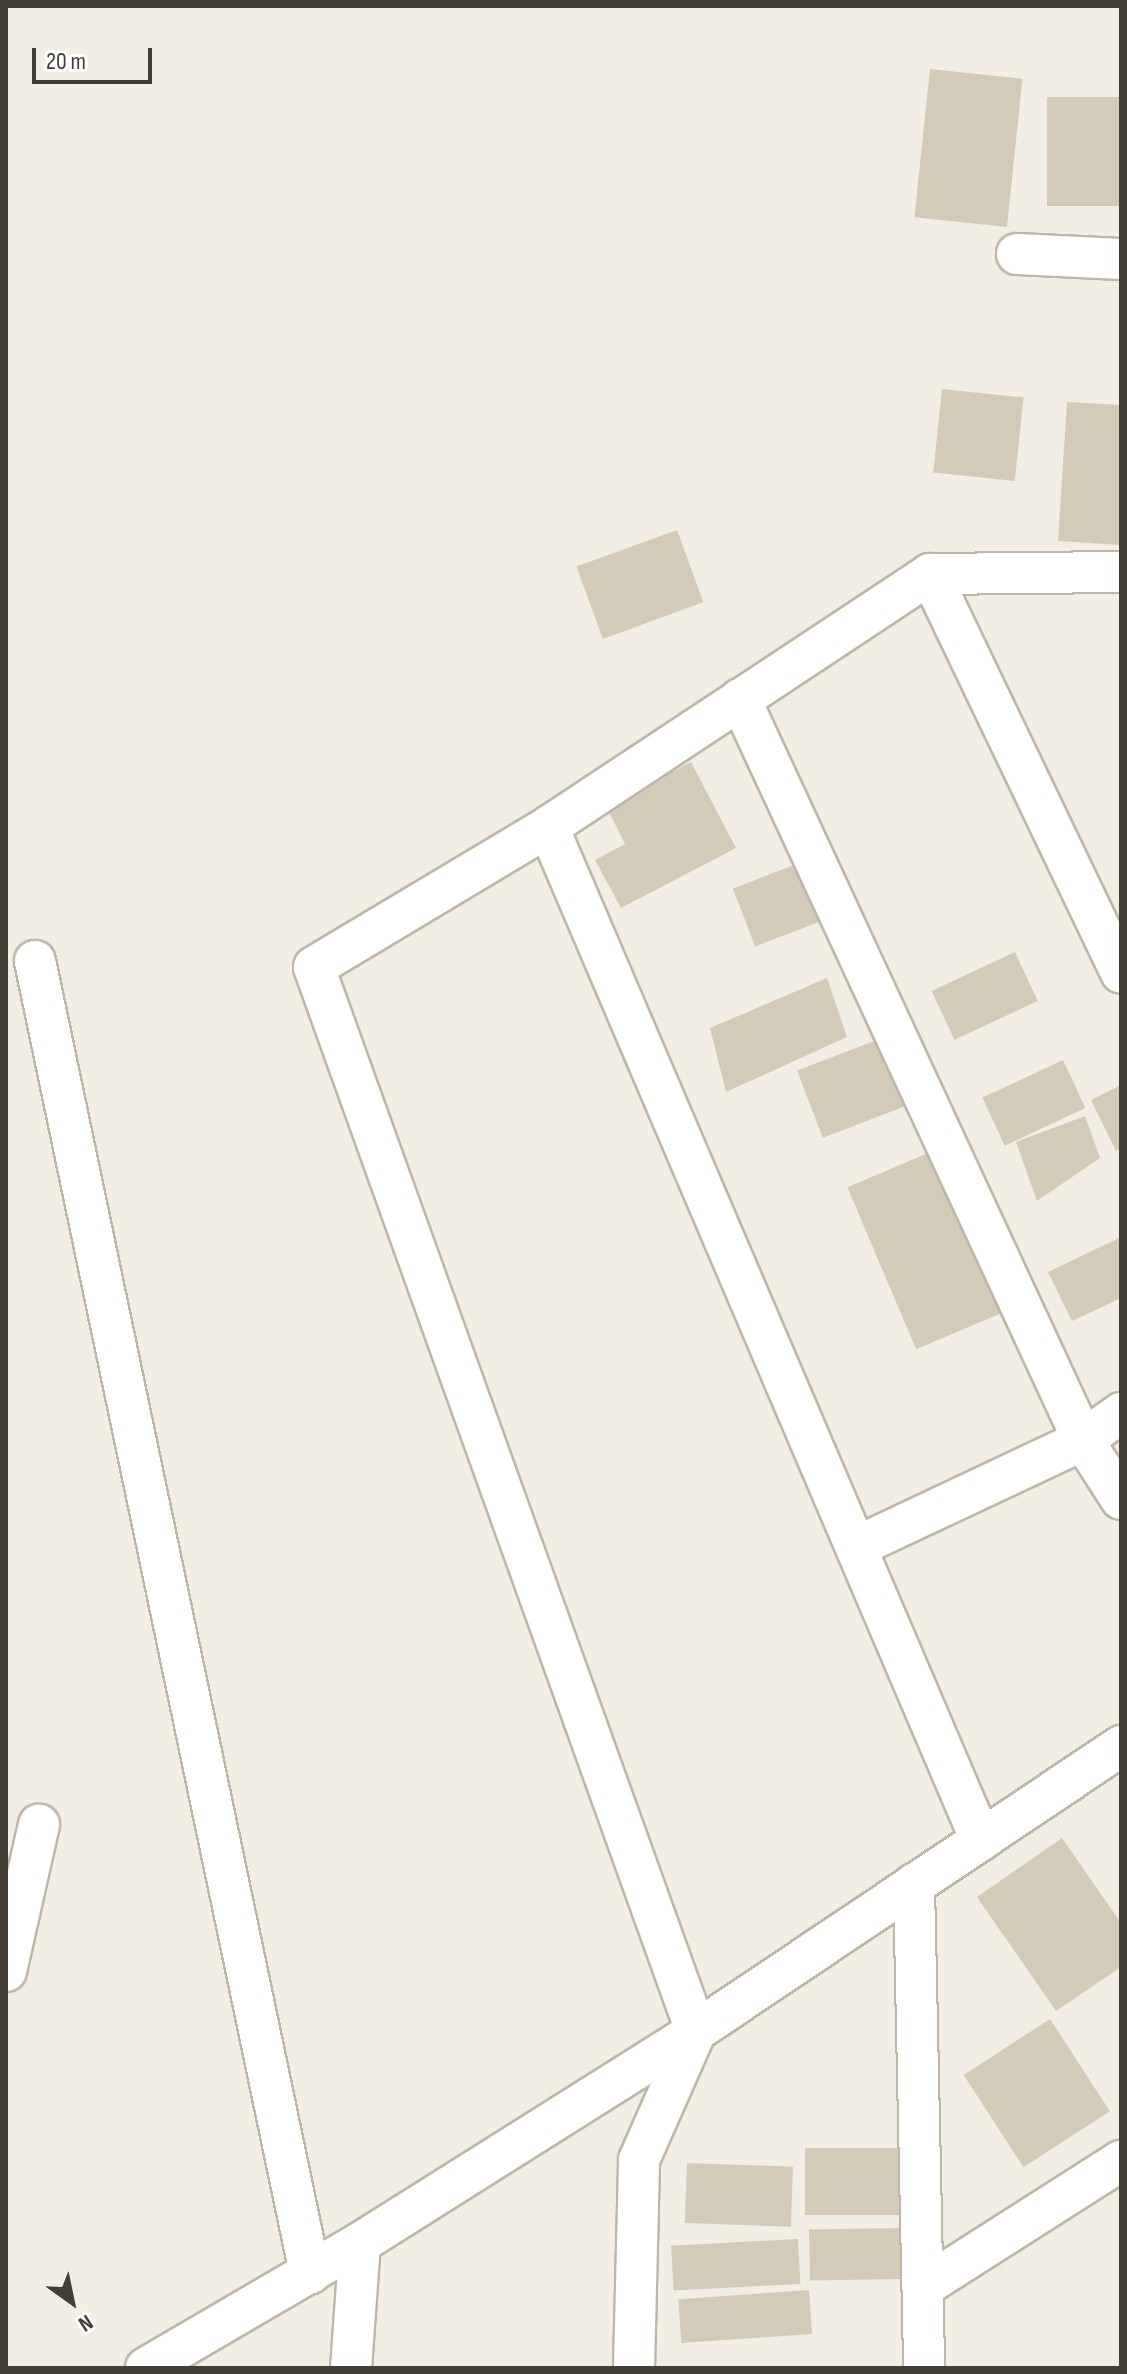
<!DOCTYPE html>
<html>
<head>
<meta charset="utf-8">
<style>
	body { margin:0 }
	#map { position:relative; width:1127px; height:2374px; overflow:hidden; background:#f2eee3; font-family:"Sofia Sans Condensed",sans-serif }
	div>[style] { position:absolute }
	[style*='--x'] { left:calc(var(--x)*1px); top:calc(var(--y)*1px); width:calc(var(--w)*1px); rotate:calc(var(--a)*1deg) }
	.building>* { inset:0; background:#d3cbb8; transform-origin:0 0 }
	.roads { filter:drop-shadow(2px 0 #bdb7a6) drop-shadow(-2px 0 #bdb7a6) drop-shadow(0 2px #bdb7a6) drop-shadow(0 -2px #bdb7a6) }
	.minor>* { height:40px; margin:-20px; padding:0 20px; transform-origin:20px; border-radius:20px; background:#fff }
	span { translate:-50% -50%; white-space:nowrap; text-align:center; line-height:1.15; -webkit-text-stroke:7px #fff; paint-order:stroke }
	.frame { position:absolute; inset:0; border:8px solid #433e33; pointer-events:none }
	.north { position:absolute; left:32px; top:2262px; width:80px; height:80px; -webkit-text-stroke:6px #fff; paint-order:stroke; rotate:147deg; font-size:22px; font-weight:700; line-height:32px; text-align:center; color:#433e33 }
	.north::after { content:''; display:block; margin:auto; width:28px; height:36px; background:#433e33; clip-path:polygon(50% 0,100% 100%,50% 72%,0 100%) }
	.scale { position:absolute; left:32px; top:48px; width:120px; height:36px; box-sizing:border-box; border:4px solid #433e33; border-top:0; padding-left:10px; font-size:24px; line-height:28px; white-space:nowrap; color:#433e33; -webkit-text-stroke:6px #fff; paint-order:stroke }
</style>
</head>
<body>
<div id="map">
	<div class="building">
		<i style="left:930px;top:69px;width:93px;height:149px;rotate:6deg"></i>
		<i style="left:1121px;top:97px;width:109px;height:74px;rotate:90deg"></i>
		<i style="left:942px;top:389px;width:82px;height:84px;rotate:6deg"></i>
		<i style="clip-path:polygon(1067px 402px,1121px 405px,1121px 545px,1058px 541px)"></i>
		<i style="left:677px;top:530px;width:77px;height:107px;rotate:70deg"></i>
		<i style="clip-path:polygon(691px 762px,736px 848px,621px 908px,595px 860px,625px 844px,606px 806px)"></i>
		<i style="left:802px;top:862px;width:62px;height:74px;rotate:69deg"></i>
		<i style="left:1015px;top:952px;width:54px;height:92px;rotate:65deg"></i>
		<i style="clip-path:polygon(827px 978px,847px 1037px,726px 1092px,710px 1028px)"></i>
		<i style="left:882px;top:1038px;width:72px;height:91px;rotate:69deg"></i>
		<i style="left:1063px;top:1060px;width:53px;height:89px;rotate:65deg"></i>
		<i style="clip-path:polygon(1121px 1085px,1121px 1149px,1116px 1151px,1091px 1100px)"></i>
		<i style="clip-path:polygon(1085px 1116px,1100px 1158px,1037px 1201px,1016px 1142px)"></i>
		<i style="left:933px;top:1151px;width:176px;height:93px;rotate:67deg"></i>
		<i style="clip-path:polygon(1121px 1237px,1121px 1298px,1072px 1321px,1048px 1272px)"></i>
		<i style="clip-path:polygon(1062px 1838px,1121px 1923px,1121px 1967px,1056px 2011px,977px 1897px)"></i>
		<i style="left:1050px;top:2019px;width:110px;height:103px;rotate:57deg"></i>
		<i style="left:907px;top:2148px;width:67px;height:102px;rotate:90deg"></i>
		<i style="left:687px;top:2163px;width:106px;height:60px;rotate:2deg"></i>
		<i style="left:902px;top:2228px;width:51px;height:93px;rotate:89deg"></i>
		<i style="left:798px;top:2239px;width:45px;height:127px;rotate:87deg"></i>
		<i style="left:809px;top:2290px;width:44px;height:131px;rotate:86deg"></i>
	</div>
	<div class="roads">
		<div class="minor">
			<i style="--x:1017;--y:254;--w:104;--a:2.8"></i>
			<i style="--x:930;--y:574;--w:442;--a:64.4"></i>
			<i style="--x:740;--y:699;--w:817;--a:65.16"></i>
			<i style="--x:1083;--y:1440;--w:70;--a:57.2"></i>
			<i style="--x:548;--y:827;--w:1102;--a:66.86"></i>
			<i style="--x:35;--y:961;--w:1341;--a:78.16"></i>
			<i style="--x:856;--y:1547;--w:251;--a:-25.2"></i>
			<i style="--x:1083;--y:1440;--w:47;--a:-35.4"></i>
			<i style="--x:914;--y:1884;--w:484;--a:88.8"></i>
			<i style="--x:6;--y:1971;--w:150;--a:-77.3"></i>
			<i style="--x:923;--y:2287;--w:235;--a:-32.5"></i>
			<i style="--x:146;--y:2368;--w:248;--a:-30.3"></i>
			<i style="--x:360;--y:2243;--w:397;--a:-32.2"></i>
			<i style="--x:696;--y:2031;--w:1130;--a:-109.75"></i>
			<i style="--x:314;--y:967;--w:273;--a:-30.9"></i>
			<i style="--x:548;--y:827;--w:458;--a:-33.5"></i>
			<i style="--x:930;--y:574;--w:191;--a:-0.6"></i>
			<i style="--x:351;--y:2368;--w:125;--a:-85.9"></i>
			<i style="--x:634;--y:2368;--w:208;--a:-88.6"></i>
			<i style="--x:639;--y:2160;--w:141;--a:-66.2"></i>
			<i style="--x:696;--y:2031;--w:512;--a:-33.85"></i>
		</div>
	</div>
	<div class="frame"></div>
	<div class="north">N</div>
	<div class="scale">20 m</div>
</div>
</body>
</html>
